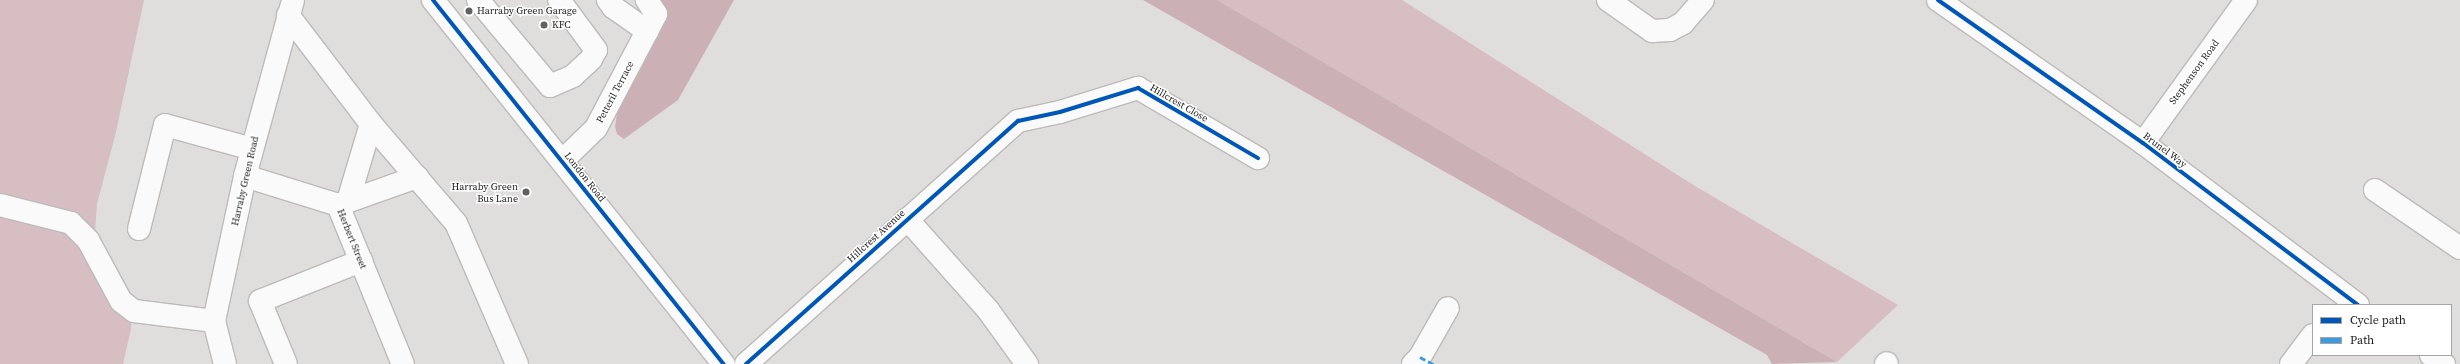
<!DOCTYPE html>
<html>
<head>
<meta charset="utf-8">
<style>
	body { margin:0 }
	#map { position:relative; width:2460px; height:364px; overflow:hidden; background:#e0dedc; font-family:"Source Serif 4",serif }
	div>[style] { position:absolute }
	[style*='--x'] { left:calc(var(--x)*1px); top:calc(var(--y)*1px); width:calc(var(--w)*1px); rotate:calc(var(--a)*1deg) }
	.green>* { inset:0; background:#d7bec3 }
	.forest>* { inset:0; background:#cbb1b6 }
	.roads { filter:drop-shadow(1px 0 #bdbbba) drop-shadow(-1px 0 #bdbbba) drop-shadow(0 1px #bdbbba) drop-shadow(0 -1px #bdbbba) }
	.minor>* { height:22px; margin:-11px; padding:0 11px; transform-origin:11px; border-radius:11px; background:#fafafa }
	.major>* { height:22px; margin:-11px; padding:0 11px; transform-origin:11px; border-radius:11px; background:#fafafa }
	.quiet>* { height:3px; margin-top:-1.5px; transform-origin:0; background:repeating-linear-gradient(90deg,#3c9bdf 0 6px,transparent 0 9px) }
	.cycleway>* { height:4px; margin:-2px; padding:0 2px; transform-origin:2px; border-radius:2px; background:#0057b8 }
	.dots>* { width:11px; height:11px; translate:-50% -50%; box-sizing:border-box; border:2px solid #fff; border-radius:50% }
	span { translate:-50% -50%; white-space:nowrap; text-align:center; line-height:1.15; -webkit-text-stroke:3px #fff; paint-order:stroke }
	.poi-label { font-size:10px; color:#1f1d1c }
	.left { translate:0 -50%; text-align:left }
	.right { translate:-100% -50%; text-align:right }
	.street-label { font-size:10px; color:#1f1d1c }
	.legend { position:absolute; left:2312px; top:304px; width:140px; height:52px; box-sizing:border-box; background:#fff; border:1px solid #a5a5a4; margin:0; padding:5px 7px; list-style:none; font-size:12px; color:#1f1d1c }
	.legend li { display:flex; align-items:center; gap:8px; height:20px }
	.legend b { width:20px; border:1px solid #a5a5a4 }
</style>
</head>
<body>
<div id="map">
	<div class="green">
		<i style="clip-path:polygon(0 0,144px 0,116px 132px,97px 204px,95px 232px,132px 307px,131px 329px,123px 364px,0 364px)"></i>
		<i style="clip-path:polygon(1217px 0,1402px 0,1695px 186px,1898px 305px,1837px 362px)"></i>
	</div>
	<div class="forest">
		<i style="clip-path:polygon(650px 0,734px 0,678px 100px,624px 139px,617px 134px,615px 127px,627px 47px)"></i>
		<i style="clip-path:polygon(1143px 0,1217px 0,1837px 362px,1772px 364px,1767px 355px)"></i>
	</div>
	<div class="roads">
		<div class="minor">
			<i style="--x:478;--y:0;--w:112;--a:50.1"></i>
			<i style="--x:550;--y:86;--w:25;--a:-23"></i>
			<i style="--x:573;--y:76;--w:25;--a:-43"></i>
			<i style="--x:591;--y:59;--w:10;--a:-61"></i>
			<i style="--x:596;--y:50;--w:62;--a:-126.5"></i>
			<i style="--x:608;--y:0;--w:9;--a:54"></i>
			<i style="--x:613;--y:7;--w:42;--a:35.2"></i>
			<i style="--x:1608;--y:0;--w:54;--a:35.2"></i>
			<i style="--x:1652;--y:31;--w:18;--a:-3"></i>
			<i style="--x:1670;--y:30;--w:15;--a:-28"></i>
			<i style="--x:1683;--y:23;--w:30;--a:-49"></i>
			<i style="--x:1938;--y:0;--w:250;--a:34.9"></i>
			<i style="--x:2143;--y:143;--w:269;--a:37"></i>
			<i style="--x:288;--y:15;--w:137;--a:52.7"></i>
			<i style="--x:371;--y:124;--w:130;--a:49.4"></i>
			<i style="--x:456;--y:223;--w:154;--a:66.6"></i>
			<i style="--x:2143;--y:143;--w:176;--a:-54.2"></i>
			<i style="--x:562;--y:161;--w:47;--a:-44.1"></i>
			<i style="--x:596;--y:128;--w:129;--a:-62.2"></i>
			<i style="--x:656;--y:14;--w:17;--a:-123"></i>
			<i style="--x:245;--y:176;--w:97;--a:17.3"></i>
			<i style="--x:338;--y:205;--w:172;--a:67.8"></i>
			<i style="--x:2375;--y:190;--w:103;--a:34.3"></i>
			<i style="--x:348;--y:201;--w:80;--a:-73.4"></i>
			<i style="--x:0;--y:205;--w:73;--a:14.2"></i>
			<i style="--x:71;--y:223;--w:24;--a:45"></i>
			<i style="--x:88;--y:240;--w:69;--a:61.6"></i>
			<i style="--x:121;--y:301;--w:16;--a:38"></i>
			<i style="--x:134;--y:311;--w:81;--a:7.1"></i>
			<i style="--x:338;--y:205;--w:84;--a:-19.5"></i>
			<i style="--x:907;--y:219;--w:122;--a:48.3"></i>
			<i style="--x:988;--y:310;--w:67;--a:54.2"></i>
			<i style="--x:139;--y:229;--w:107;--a:-76"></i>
			<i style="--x:165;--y:125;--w:90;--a:15.4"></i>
			<i style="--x:2431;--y:355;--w:16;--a:35"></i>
			<i style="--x:225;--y:364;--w:44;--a:-104.3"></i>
			<i style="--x:214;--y:321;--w:148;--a:-77.9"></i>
			<i style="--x:245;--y:176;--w:182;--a:-74.7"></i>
			<i style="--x:286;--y:364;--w:68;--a:-112.4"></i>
			<i style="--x:260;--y:301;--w:109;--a:-21.6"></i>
			<i style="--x:746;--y:364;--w:365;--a:-41.8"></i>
			<i style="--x:1018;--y:121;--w:43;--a:-12.1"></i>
			<i style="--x:1060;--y:112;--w:82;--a:-17.1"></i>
			<i style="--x:1138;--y:88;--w:139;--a:30.3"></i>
			<i style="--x:1413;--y:364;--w:10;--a:-45"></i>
			<i style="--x:1420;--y:357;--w:56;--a:-60.3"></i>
			<i style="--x:1886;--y:364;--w:1;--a:-45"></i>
			<i style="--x:2291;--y:364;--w:36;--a:-53"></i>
		</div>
		<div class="major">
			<i style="--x:433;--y:0;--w:466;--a:51.4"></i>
		</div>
	</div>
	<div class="quiet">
		<i style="--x:1420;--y:357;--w:15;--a:28"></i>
	</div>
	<div class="cycleway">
		<i style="--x:433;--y:0;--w:466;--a:51.4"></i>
		<i style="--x:1938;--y:0;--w:250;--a:34.9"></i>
		<i style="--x:2143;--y:143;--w:269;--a:37"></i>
		<i style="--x:746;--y:364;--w:365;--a:-41.8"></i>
		<i style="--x:1018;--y:121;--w:43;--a:-12.1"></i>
		<i style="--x:1060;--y:112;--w:82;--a:-17.1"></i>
		<i style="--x:1138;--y:88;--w:139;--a:30.3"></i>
	</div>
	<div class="dots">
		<i style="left:469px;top:11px;background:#63615f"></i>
		<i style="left:544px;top:25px;background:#63615f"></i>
		<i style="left:526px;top:192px;background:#63615f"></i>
	</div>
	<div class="poi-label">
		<span class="left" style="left:477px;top:11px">Harraby Green Garage</span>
		<span class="left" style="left:552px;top:25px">KFC</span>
		<span class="right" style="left:518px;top:192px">Harraby Green<br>Bus Lane</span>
	</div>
	<div class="street-label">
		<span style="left:2194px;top:72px;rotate:-54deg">Stephenson Road</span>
		<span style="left:615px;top:92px;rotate:-62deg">Petteril Terrace</span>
		<span style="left:1179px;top:103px;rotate:30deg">Hillcrest Close</span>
		<span style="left:2165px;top:150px;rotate:37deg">Brunel Way</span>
		<span style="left:585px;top:177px;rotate:52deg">London Road</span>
		<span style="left:245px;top:181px;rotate:-77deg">Harraby Green Road</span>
		<span style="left:876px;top:236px;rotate:-42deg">Hillcrest Avenue</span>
		<span style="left:352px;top:239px;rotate:68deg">Herbert Street</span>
	</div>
	<ul class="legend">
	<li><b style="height:5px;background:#0057b8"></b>Cycle path</li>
	<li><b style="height:5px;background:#3c9bdf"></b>Path</li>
	</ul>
</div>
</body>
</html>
